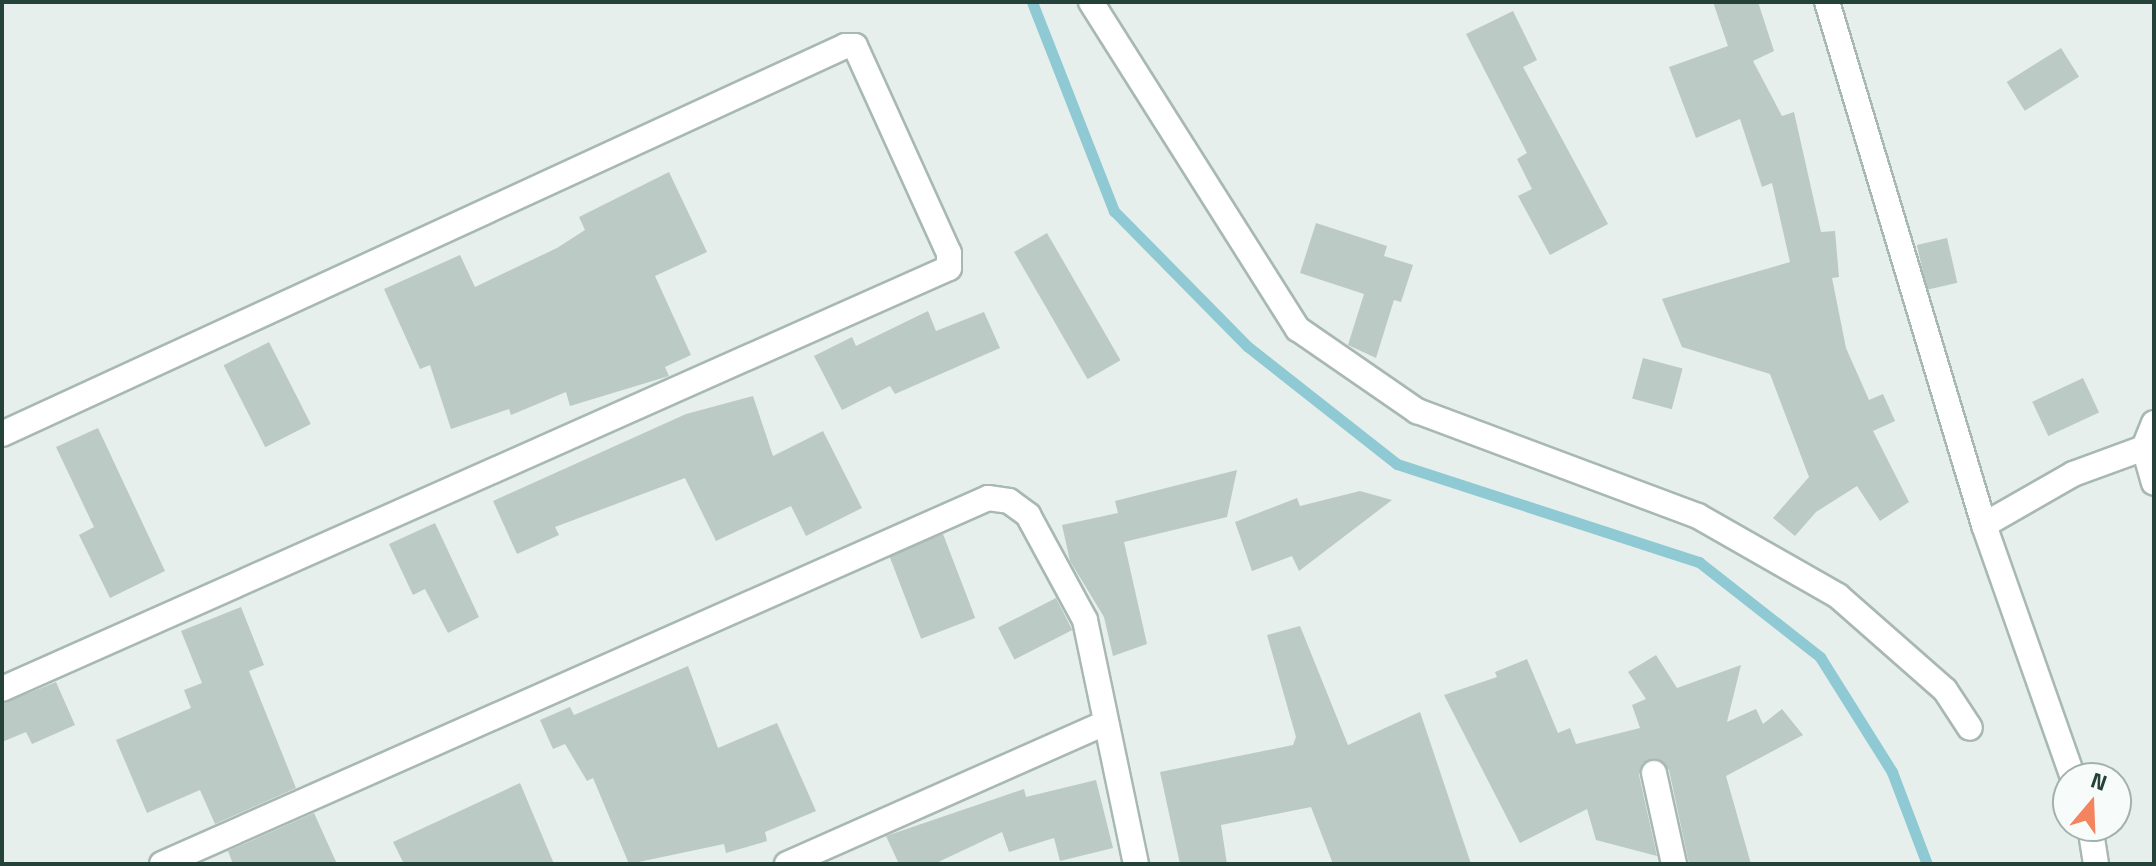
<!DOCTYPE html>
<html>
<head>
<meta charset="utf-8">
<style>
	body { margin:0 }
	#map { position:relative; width:2156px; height:866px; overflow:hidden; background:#e6efeb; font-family:"Titillium Web",sans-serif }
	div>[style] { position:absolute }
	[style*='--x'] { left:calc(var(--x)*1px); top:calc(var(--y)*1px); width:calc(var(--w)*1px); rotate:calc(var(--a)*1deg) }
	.stream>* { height:11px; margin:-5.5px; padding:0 5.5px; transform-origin:5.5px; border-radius:5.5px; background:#8ec9d4 }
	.building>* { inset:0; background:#bbcac4; transform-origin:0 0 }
	.roads { filter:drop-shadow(2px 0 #a8b8b2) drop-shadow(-2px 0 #a8b8b2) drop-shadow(0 2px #a8b8b2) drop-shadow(0 -2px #a8b8b2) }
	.minor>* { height:24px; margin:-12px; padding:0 12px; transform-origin:12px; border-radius:12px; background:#fff }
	span { translate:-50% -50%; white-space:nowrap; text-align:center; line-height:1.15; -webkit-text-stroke:6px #f7fbf9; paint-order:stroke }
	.frame { position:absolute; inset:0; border:4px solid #24423a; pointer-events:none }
	.north { position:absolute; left:2052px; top:762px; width:80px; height:80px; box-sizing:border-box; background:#f7fbf9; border:2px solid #a3b1ad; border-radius:50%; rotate:19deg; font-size:22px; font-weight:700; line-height:32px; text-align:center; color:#24423a }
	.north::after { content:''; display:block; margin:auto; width:28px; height:36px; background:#f4845f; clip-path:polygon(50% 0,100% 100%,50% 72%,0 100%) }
</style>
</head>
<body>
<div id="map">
	<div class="stream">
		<i style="--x:1032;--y:2;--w:225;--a:68.6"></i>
		<i style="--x:1114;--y:211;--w:190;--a:45.4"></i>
		<i style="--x:1247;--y:346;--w:191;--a:38.2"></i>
		<i style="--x:1397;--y:464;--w:318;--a:18"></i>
		<i style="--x:1699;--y:562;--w:154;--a:38.1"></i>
		<i style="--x:1820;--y:657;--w:136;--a:57.9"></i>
		<i style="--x:1892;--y:772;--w:98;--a:69.2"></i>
	</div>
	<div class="building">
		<i style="clip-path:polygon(1713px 2px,1758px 2px,1774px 51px,1753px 61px,1782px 116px,1794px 112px,1821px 232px,1835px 231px,1839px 277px,1832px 278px,1846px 348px,1869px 400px,1883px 394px,1895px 421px,1873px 431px,1909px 502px,1880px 521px,1857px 486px,1816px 512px,1795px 536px,1773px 518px,1809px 477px,1770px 374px,1682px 347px,1662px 299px,1790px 262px,1772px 183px,1762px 187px,1740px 119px,1696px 138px,1669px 67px,1728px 46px)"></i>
		<i style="clip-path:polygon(1513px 11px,1537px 60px,1523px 67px,1608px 224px,1550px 255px,1518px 196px,1532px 189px,1517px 159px,1527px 153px,1466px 34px)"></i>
		<i style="left:2061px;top:48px;width:34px;height:64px;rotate:58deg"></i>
		<i style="clip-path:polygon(669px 172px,707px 252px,655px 276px,691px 355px,665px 367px,669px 376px,570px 406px,566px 392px,511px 415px,509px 409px,451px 429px,430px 365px,420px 369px,384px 289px,460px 255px,475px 287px,557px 248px,585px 230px,579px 217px)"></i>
		<i style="clip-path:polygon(1316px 223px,1387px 246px,1384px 256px,1413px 265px,1401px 302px,1394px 300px,1376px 358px,1348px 345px,1364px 294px,1300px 273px)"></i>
		<i style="left:1047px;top:233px;width:147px;height:38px;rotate:60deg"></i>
		<i style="left:1947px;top:238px;width:46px;height:31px;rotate:77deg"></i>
		<i style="clip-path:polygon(928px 311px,936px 331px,984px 312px,1000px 348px,895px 394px,890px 386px,842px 410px,814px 356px,852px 337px,856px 346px)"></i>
		<i style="left:269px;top:342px;width:92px;height:51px;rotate:63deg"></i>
		<i style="left:1643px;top:358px;width:41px;height:42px;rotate:15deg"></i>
		<i style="left:2083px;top:378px;width:38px;height:56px;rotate:65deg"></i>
		<i style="clip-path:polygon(753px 396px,773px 456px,823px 431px,862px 508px,806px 536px,791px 506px,716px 541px,685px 478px,555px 527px,559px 535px,517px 554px,493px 501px,686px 414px)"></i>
		<i style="clip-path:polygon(98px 428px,165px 571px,110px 598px,79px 535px,94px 527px,56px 447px)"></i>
		<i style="clip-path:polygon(1237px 470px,1227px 517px,1124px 542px,1147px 644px,1113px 656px,1104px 617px,1070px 561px,1062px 525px,1118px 513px,1115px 501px)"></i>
		<i style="clip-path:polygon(1360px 491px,1392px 500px,1299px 571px,1292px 556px,1252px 571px,1235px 522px,1297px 498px,1300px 506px)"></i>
		<i style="clip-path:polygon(435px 523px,479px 617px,448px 633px,425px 589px,413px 595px,389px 544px)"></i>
		<i style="left:943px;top:534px;width:90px;height:58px;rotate:69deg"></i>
		<i style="left:1056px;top:598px;width:36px;height:65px;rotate:63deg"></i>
		<i style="clip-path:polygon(241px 607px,264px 665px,249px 671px,296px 788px,215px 824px,200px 790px,147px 813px,116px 740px,191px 708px,184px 690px,202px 683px,181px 631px)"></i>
		<i style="clip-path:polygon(1300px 626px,1348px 745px,1420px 712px,1471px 864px,1333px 864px,1311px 807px,1221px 825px,1227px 864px,1180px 864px,1160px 772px,1293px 745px,1296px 737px,1267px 635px)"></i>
		<i style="clip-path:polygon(1656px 655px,1677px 688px,1741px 665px,1727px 722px,1756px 709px,1763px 724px,1782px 709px,1803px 735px,1726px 776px,1751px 864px,1689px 864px,1669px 770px,1658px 759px,1643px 763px,1639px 775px,1657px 856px,1596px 840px,1587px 809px,1520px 843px,1444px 695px,1497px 677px,1495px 672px,1527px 659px,1558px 733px,1570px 728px,1576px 744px,1640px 728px,1632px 705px,1646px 699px,1628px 672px)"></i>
		<i style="clip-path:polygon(688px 666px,718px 748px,777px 723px,816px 811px,765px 832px,767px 841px,726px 853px,724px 844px,629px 864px,593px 778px,587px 781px,565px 744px,553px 749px,540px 720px,570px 707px,574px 715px)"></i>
		<i style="clip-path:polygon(56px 682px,75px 725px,32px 744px,26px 732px,2px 742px,2px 704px)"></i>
		<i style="clip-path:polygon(1096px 780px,1113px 848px,1060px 861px,1054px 838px,1009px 852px,1002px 832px,934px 864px,899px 864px,886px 836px,1024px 789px,1026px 797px)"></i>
		<i style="clip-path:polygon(520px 783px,554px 864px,404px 864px,393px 842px)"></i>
		<i style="clip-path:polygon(314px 813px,337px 864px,233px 864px,228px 851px)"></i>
	</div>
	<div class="roads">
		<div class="minor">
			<i style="--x:1091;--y:2;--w:387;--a:57.7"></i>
			<i style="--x:1298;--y:329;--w:145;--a:34.6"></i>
			<i style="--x:1417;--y:411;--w:300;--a:20.5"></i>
			<i style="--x:1698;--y:516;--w:161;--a:29.7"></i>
			<i style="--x:1838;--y:596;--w:142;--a:41.3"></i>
			<i style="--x:1945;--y:690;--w:45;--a:56.7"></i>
			<i style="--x:1827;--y:2;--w:546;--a:73.29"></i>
			<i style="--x:1984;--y:525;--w:268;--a:70.6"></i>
			<i style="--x:2154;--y:423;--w:27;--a:112"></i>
			<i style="--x:2144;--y:448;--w:36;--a:74"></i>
			<i style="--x:2;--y:434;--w:928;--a:-24.71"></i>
			<i style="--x:845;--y:46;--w:10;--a:0"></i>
			<i style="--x:855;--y:46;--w:227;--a:65.6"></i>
			<i style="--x:949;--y:253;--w:15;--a:90"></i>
			<i style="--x:949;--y:268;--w:1036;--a:156.03"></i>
			<i style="--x:1984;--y:525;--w:103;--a:-29.8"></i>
			<i style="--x:2073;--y:474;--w:76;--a:-20.1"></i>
			<i style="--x:1654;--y:773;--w:93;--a:77.6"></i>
			<i style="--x:2090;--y:826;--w:38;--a:81"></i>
			<i style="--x:162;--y:864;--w:903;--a:-23.9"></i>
			<i style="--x:988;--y:498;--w:21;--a:8"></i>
			<i style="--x:1009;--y:501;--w:24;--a:36"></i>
			<i style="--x:1028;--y:515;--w:119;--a:61.5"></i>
			<i style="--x:1085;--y:620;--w:249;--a:78.2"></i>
			<i style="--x:787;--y:864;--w:348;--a:-23.9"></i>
		</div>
	</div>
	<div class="frame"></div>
	<div class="north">N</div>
</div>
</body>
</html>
